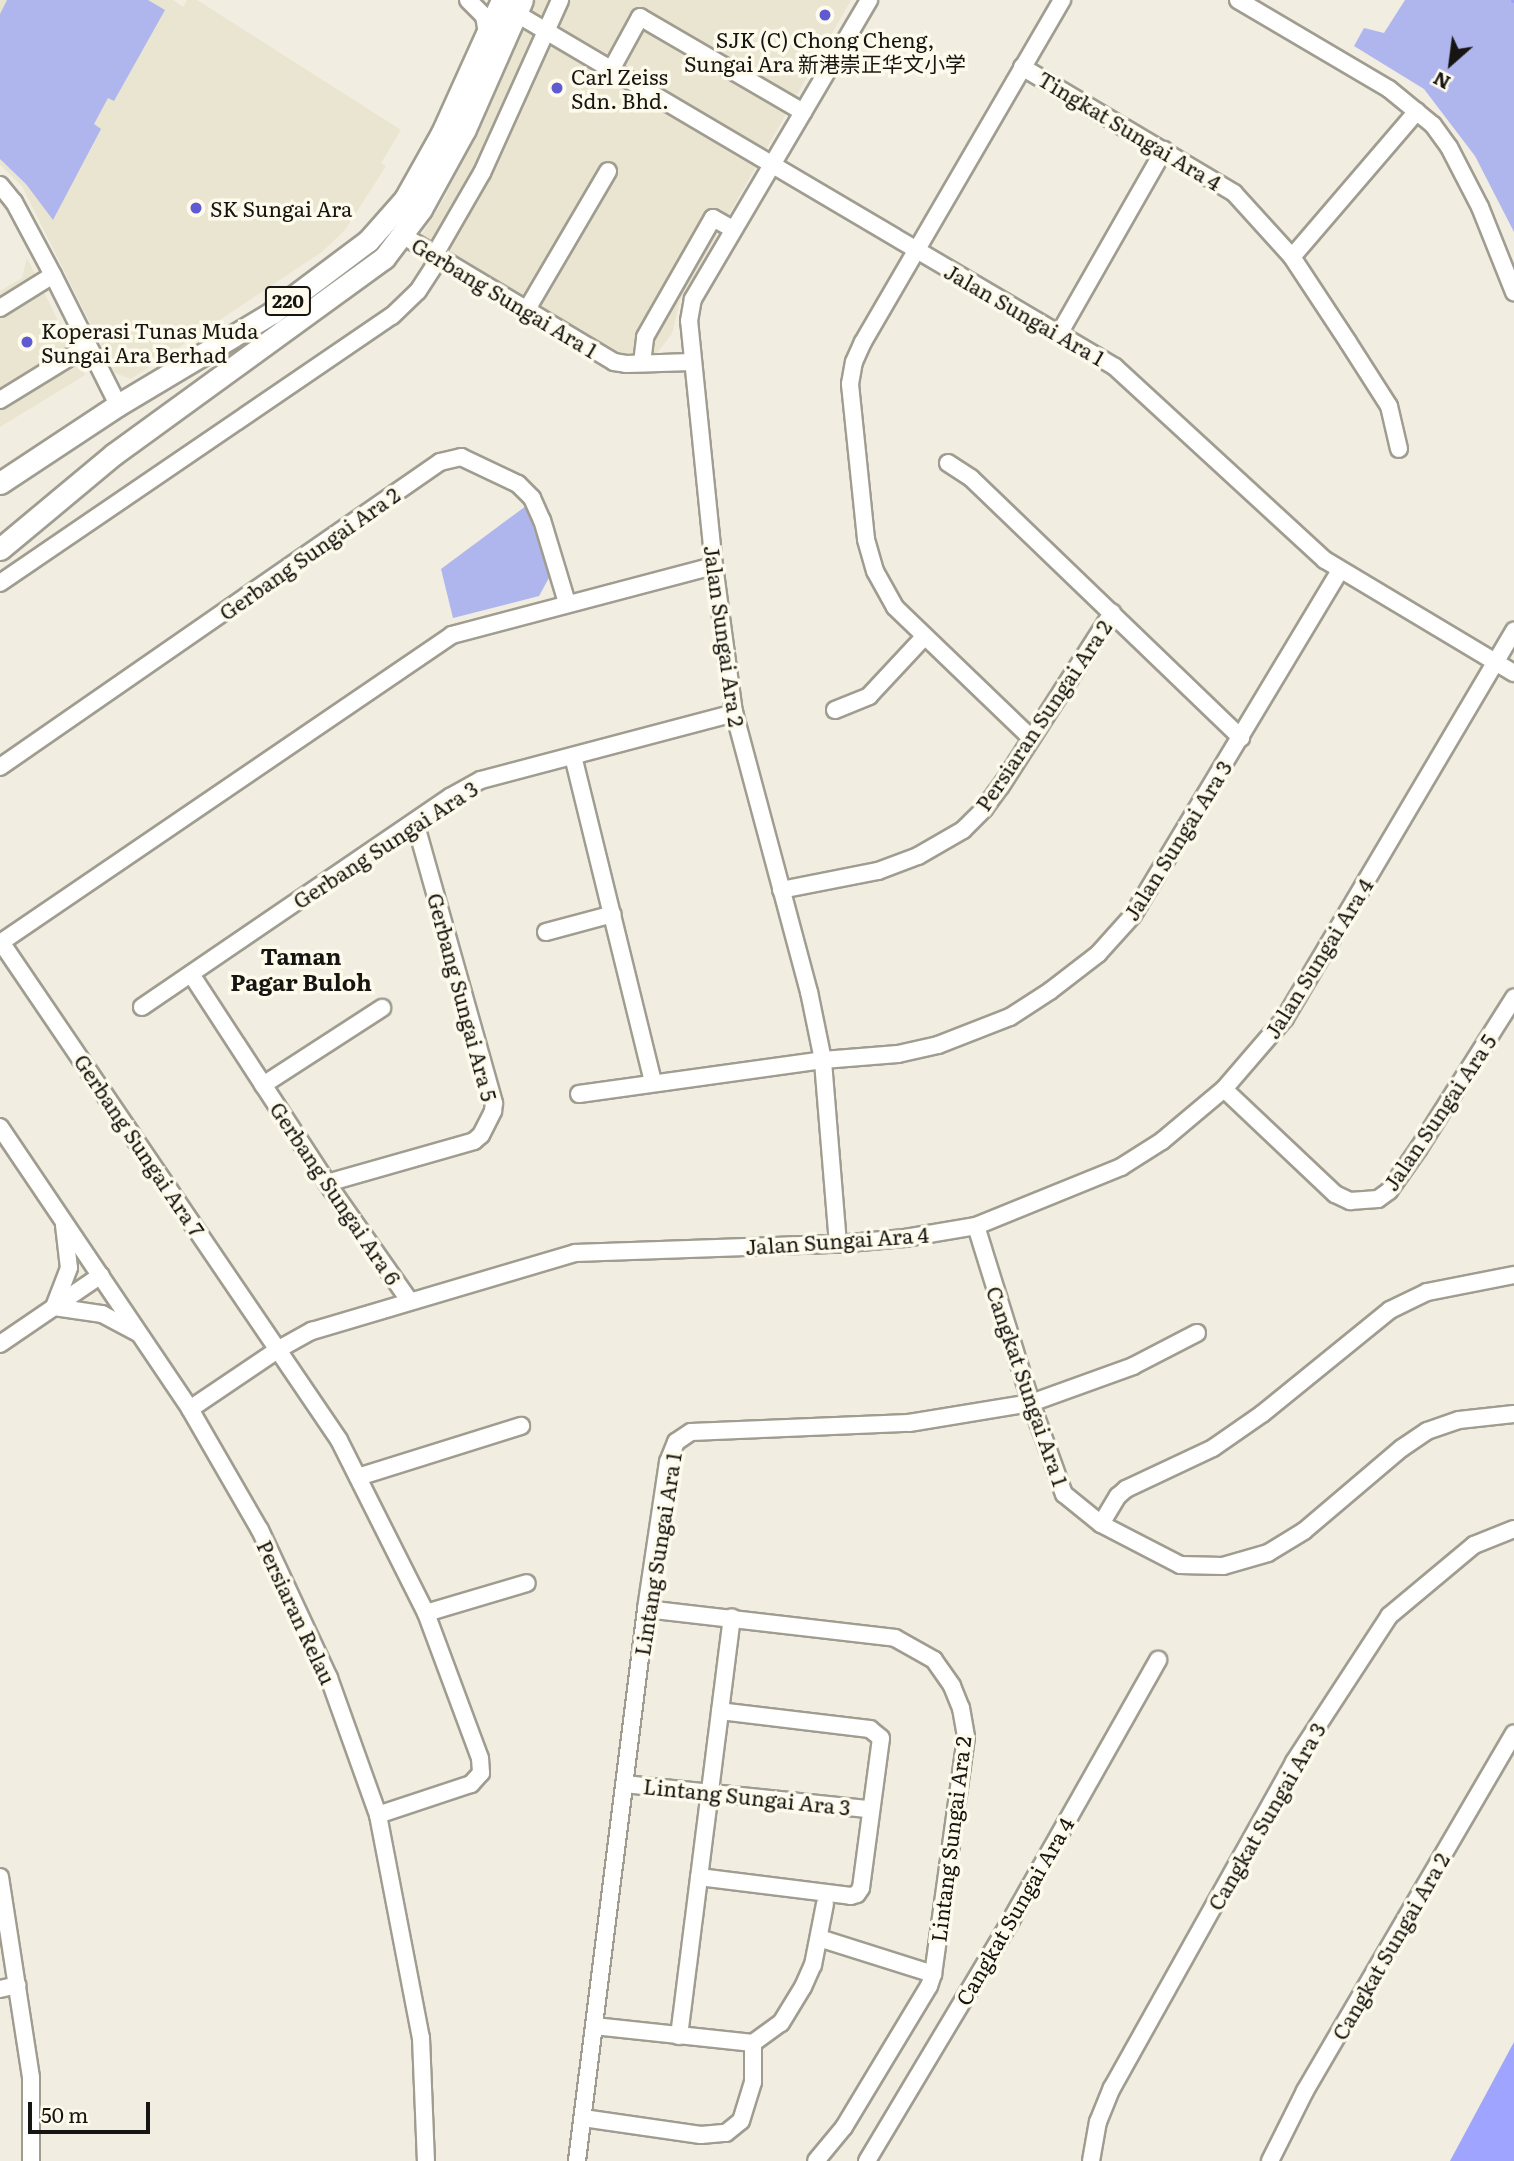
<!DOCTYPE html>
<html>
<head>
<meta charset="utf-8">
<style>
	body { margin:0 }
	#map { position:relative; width:1514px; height:2161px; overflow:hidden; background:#f1ede0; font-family:Literata,"Noto Sans SC",serif }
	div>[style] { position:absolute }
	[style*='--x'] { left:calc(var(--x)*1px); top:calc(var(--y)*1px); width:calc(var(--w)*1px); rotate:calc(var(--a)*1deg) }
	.built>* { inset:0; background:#eae5d0 }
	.green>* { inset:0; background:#afb5ed }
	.forest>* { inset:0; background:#9fa5fe }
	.stream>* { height:5px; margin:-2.5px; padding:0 2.5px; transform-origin:2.5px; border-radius:2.5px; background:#9ca2fb }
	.roads { filter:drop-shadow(2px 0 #a09d90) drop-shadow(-2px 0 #a09d90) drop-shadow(0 2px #a09d90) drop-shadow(0 -2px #a09d90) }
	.minor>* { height:16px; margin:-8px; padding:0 8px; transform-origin:8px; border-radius:8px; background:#fff }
	.major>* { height:21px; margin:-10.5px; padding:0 10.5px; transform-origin:10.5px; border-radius:10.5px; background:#fff }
	.dots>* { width:19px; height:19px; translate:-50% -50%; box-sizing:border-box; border:4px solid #fefbed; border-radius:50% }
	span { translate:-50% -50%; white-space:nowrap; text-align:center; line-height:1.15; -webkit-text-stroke:7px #fefbed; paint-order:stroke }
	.shield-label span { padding:2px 5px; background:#fefbed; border:2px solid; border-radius:5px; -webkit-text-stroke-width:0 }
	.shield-label { font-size:19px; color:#171511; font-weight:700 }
	.poi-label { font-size:21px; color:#171511 }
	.left { translate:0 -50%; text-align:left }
	.street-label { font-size:21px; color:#171511 }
	.neighbourhood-label { font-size:23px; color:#171511; font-weight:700 }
	.north { position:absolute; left:1416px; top:28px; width:70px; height:70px; -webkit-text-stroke:5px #fefbed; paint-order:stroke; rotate:208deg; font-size:19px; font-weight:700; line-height:28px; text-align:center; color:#171511 }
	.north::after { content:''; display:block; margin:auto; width:24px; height:32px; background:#171511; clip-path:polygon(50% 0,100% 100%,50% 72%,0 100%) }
	.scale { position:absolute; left:28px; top:2102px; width:122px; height:32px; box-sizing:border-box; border:4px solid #171511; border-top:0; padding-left:9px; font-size:21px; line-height:24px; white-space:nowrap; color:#171511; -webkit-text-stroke:5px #fefbed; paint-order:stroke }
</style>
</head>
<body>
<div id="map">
	<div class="built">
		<i style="clip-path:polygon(0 0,173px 0,183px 7px,187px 0,197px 0,401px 130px,381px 163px,386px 166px,345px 230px,323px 251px,131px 379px,115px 373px,22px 186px,0 165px)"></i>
		<i style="clip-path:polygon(533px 0,851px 0,680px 300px,672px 334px,656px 354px,621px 353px,421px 236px,444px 199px)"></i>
		<i style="clip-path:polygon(27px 258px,85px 375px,0 427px,0 291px,22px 278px)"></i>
	</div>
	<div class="green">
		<i style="clip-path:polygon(7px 0,148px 0,165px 10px,114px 101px,108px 98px,94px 124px,101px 129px,53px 220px,26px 184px,0 159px,0 14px)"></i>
		<i style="clip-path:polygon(1405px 0,1514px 0,1514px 232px,1475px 156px,1424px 89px,1354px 46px,1364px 28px,1384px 33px)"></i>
		<i style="clip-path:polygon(526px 506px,550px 576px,539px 596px,453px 618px,441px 569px)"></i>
	</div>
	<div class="forest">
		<i style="clip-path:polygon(1514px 2042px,1514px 2161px,1450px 2161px)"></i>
	</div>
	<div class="stream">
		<i style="--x:1513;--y:0;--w:1;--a:0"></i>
	</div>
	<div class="roads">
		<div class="minor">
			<i style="--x:468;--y:0;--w:23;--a:45"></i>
			<i style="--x:484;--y:16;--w:17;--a:80"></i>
			<i style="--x:1238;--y:0;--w:175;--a:30.5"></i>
			<i style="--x:1389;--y:89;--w:57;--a:39.3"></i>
			<i style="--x:1433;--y:125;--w:27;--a:54"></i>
			<i style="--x:1449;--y:147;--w:68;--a:62.7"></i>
			<i style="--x:1480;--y:207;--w:92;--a:68.2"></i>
			<i style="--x:507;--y:8;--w:706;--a:30.56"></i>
			<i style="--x:1115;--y:367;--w:285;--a:42.6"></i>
			<i style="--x:1325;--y:560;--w:220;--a:30.9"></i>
			<i style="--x:1022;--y:67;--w:247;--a:30.7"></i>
			<i style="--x:1234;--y:193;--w:86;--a:47.8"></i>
			<i style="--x:1292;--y:257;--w:102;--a:56.6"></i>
			<i style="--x:1348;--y:342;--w:76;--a:57.4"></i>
			<i style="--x:1389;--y:406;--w:44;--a:76.9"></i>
			<i style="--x:611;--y:70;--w:60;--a:-61.3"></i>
			<i style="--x:640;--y:17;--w:189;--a:30.2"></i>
			<i style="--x:0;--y:185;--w:22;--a:51"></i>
			<i style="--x:14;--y:202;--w:83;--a:61.9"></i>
			<i style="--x:53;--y:275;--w:145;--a:63.4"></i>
			<i style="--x:402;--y:235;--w:247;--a:30.9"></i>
			<i style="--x:614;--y:362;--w:12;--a:9"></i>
			<i style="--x:626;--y:364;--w:66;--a:-1.7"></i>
			<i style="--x:434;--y:256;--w:96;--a:-60"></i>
			<i style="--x:482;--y:173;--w:190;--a:-65.7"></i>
			<i style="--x:1292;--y:257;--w:192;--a:-49.4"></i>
			<i style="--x:0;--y:308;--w:62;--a:-31.9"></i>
			<i style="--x:526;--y:311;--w:162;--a:-59.6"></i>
			<i style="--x:1059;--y:334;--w:212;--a:-60.3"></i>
			<i style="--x:642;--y:363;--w:26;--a:-83"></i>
			<i style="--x:645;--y:337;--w:137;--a:-60.3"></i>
			<i style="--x:713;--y:218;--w:23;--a:29"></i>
			<i style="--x:0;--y:400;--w:101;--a:-31.6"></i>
			<i style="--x:948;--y:463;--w:27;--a:33"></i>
			<i style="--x:971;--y:478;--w:375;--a:43.9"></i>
			<i style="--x:0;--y:583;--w:474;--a:-34.3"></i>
			<i style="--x:392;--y:316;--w:36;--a:-44"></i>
			<i style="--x:418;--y:291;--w:38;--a:-57"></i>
			<i style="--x:835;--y:710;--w:37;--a:-22"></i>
			<i style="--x:869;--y:696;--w:81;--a:-47"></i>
			<i style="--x:1031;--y:738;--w:189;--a:-136.1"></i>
			<i style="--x:895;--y:607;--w:41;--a:-119.1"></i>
			<i style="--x:875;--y:571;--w:33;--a:-106"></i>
			<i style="--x:866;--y:539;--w:156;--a:-95.9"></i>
			<i style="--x:850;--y:384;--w:22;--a:-80"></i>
			<i style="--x:854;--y:362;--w:22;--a:-66"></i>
			<i style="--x:863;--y:342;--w:396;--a:-59.8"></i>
			<i style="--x:573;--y:756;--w:336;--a:76.2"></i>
			<i style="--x:0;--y:767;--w:535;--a:-34.73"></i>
			<i style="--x:440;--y:462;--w:22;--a:-13"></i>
			<i style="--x:461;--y:457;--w:63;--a:25.3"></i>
			<i style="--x:518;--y:484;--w:20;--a:45"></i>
			<i style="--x:532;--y:498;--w:24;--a:66"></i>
			<i style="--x:542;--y:520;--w:87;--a:73.2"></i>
			<i style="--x:781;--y:890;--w:99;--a:-11.1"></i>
			<i style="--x:878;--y:871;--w:43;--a:-20.6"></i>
			<i style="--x:918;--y:856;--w:52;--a:-30"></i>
			<i style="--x:963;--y:830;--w:30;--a:-45"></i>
			<i style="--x:984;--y:809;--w:29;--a:-54"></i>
			<i style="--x:1001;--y:786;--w:206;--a:-57.3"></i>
			<i style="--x:546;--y:932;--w:69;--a:-15"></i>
			<i style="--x:1;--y:942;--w:602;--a:55.83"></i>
			<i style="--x:339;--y:1440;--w:194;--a:63.3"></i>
			<i style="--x:426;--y:1613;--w:155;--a:69.6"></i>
			<i style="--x:480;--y:1758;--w:15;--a:86"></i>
			<i style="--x:481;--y:1773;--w:15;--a:132"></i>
			<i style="--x:471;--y:1784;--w:98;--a:161.6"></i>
			<i style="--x:0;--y:943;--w:547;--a:-34.27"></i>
			<i style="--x:452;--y:635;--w:271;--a:-14.8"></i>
			<i style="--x:191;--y:974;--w:249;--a:56.9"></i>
			<i style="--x:327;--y:1183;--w:143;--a:55"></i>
			<i style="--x:142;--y:1007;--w:373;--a:-34.3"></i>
			<i style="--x:450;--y:797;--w:35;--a:-29"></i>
			<i style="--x:481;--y:780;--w:262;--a:-14.8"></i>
			<i style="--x:263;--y:1085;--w:142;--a:-32.9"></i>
			<i style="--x:1224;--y:1089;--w:153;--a:43.4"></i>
			<i style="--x:1335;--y:1194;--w:17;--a:25"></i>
			<i style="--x:1350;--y:1201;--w:28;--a:-4"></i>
			<i style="--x:1378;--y:1199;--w:14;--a:-36"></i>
			<i style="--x:1389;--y:1191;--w:52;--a:-55.1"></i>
			<i style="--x:1419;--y:1148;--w:178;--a:-57.7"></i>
			<i style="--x:579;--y:1094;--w:246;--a:-7.9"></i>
			<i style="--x:823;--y:1060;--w:75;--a:-4.6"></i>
			<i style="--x:898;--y:1054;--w:41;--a:-12.7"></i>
			<i style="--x:938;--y:1045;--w:77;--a:-21.3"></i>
			<i style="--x:1010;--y:1017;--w:48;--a:-33"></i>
			<i style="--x:1050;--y:991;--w:61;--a:-37.6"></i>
			<i style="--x:1098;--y:954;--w:52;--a:-48.1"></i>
			<i style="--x:1133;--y:915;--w:401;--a:-59"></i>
			<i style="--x:0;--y:1127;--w:340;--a:56"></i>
			<i style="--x:190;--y:1409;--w:140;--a:60"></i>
			<i style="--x:260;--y:1530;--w:163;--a:65"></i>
			<i style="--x:329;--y:1678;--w:145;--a:70.3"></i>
			<i style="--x:378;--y:1815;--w:227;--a:79.1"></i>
			<i style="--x:421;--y:2038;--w:123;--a:87.7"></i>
			<i style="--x:327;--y:1183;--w:153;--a:-15.9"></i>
			<i style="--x:474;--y:1141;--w:9;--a:-41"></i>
			<i style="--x:481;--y:1135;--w:27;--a:-63"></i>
			<i style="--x:493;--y:1111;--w:8;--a:-83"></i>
			<i style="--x:494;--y:1103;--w:292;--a:-105.7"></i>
			<i style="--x:64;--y:1225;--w:43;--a:83.4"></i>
			<i style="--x:69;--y:1268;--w:42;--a:111"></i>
			<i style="--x:54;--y:1307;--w:49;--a:8.3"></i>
			<i style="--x:102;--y:1314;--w:40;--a:28"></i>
			<i style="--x:976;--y:1226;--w:185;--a:72.7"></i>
			<i style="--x:1031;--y:1403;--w:97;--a:70.1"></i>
			<i style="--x:1064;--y:1494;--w:48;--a:39"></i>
			<i style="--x:1101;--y:1524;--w:89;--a:27.4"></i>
			<i style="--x:1180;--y:1565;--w:43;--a:1.3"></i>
			<i style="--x:1223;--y:1566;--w:47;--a:-16.1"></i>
			<i style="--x:1268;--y:1553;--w:42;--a:-31.4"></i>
			<i style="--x:1304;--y:1531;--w:128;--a:-40.3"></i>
			<i style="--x:1402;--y:1448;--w:30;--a:-34"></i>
			<i style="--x:1427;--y:1431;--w:34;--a:-19"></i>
			<i style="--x:1459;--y:1420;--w:55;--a:-6.2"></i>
			<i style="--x:838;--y:1244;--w:185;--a:-94.7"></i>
			<i style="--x:823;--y:1060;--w:69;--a:-101.6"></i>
			<i style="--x:809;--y:992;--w:289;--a:-105"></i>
			<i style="--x:734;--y:713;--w:148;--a:-97.7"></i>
			<i style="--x:714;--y:566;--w:246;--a:-95.8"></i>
			<i style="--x:689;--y:321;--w:22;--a:-80"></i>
			<i style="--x:693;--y:299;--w:347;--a:-59.5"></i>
			<i style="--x:0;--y:1344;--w:122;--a:-34.3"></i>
			<i style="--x:190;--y:1409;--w:107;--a:-34"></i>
			<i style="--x:279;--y:1349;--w:38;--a:-29"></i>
			<i style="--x:312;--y:1331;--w:274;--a:-16.5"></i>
			<i style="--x:575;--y:1253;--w:263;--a:-2"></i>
			<i style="--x:838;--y:1244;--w:67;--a:-5.1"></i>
			<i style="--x:905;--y:1238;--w:72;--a:-9.6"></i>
			<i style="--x:976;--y:1226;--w:157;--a:-22.1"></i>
			<i style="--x:1121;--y:1167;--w:49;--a:-32.4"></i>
			<i style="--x:1162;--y:1141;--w:81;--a:-40"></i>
			<i style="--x:1224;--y:1089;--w:94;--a:-49.3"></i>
			<i style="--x:1285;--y:1018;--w:450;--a:-59.4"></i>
			<i style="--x:358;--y:1477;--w:171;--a:-17.4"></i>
			<i style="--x:1101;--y:1524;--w:33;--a:-59"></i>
			<i style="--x:1118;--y:1496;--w:11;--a:-41"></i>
			<i style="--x:1126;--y:1489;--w:96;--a:-25.2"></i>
			<i style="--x:1213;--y:1448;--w:60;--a:-34.8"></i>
			<i style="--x:1262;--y:1414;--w:165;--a:-39.1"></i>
			<i style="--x:1390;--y:1310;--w:41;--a:-25.9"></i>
			<i style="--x:1427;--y:1292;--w:89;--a:-11.1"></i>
			<i style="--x:646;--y:1609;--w:251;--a:6.6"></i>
			<i style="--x:895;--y:1638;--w:45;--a:29.4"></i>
			<i style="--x:934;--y:1660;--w:32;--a:55"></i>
			<i style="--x:952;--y:1686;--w:24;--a:68"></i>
			<i style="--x:961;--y:1708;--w:29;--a:80"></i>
			<i style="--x:966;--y:1737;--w:239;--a:97.9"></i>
			<i style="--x:933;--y:1974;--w:13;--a:108"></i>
			<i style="--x:929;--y:1986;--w:165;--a:121.1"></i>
			<i style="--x:844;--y:2127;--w:44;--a:129.5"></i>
			<i style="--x:426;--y:1613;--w:105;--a:-16.5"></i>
			<i style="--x:625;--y:1784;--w:245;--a:5.9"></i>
			<i style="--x:0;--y:1877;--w:203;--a:81.2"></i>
			<i style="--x:31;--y:2078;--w:83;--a:90"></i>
			<i style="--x:699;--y:1877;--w:153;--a:7.1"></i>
			<i style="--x:851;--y:1896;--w:6;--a:-18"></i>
			<i style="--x:857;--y:1894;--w:7;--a:-56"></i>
			<i style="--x:861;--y:1888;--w:151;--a:-82.4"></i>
			<i style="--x:881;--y:1738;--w:14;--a:-141"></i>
			<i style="--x:870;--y:1729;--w:151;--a:-173.2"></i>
			<i style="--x:819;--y:1938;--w:120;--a:17.5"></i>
			<i style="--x:0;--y:1989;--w:18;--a:-13"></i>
			<i style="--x:594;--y:2026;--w:160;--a:6.1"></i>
			<i style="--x:753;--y:2043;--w:34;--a:-36"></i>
			<i style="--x:781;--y:2023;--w:42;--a:-58.6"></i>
			<i style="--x:803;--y:1987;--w:24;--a:-66"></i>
			<i style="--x:813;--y:1965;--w:62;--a:-78.9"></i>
			<i style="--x:679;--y:2036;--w:422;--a:-82.8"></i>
			<i style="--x:583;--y:2118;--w:119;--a:8.2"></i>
			<i style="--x:701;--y:2135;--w:25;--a:-5"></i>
			<i style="--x:726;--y:2133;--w:19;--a:-39"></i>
			<i style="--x:741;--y:2121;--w:41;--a:-72.9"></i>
			<i style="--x:753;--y:2082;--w:39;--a:-90"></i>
			<i style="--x:577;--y:2161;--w:556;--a:-82.87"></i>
			<i style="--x:646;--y:1609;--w:149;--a:-81.5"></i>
			<i style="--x:668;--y:1462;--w:22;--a:-68"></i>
			<i style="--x:676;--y:1442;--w:18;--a:-34"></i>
			<i style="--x:691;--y:1432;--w:218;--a:-2.4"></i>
			<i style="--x:909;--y:1423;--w:124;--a:-9.3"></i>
			<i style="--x:1031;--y:1403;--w:109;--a:-19.9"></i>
			<i style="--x:1133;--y:1366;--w:72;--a:-27.3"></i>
			<i style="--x:867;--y:2161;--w:281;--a:-59.1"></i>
			<i style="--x:1011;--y:1920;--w:299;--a:-60.5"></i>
			<i style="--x:1091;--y:2161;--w:40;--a:-80"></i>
			<i style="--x:1098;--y:2122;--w:37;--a:-68"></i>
			<i style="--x:1112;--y:2088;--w:373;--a:-60.8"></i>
			<i style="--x:1294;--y:1762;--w:174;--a:-56.9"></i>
			<i style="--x:1389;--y:1616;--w:111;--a:-39.9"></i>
			<i style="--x:1474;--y:1545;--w:43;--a:-21.8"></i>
			<i style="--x:1270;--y:2161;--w:78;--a:-63.4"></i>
			<i style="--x:1305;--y:2091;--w:414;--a:-59.7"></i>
		</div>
		<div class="major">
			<i style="--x:0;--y:483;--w:141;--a:-33.5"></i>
			<i style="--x:118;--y:405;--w:179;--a:-30.9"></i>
			<i style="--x:272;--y:313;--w:120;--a:-36.9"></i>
			<i style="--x:368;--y:241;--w:56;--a:-48.6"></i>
			<i style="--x:405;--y:199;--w:76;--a:-60.7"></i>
			<i style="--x:442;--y:133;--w:146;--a:-65.7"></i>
			<i style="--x:0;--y:549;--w:148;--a:-39.8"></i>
			<i style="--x:114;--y:454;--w:334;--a:-36"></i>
			<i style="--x:384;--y:258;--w:61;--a:-52.9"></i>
			<i style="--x:421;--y:209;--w:91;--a:-61.2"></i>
			<i style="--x:465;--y:129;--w:141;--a:-66.2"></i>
		</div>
	</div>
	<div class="dots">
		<i style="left:825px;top:15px;background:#5e5ad2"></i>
		<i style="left:557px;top:88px;background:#5e5ad2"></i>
		<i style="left:196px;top:208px;background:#5e5ad2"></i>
		<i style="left:27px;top:342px;background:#5e5ad2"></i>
	</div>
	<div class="shield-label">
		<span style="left:288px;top:301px">220</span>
	</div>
	<div class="poi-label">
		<span style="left:825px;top:51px">SJK (C) Chong Cheng,<br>Sungai Ara 新港崇正华文小学</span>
		<span class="left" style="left:571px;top:88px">Carl Zeiss<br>Sdn. Bhd.</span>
		<span class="left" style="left:210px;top:208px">SK Sungai Ara</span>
		<span class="left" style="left:41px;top:342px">Koperasi Tunas Muda<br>Sungai Ara Berhad</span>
	</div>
	<div class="street-label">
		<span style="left:1130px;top:130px;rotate:31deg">Tingkat Sungai Ara 4</span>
		<span style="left:505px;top:297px;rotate:31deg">Gerbang Sungai Ara 1</span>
		<span style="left:1025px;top:314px;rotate:30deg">Jalan Sungai Ara 1</span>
		<span style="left:309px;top:553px;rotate:-35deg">Gerbang Sungai Ara 2</span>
		<span style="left:725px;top:636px;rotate:82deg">Jalan Sungai Ara 2</span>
		<span style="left:1043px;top:715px;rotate:-56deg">Persiaran Sungai Ara 2</span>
		<span style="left:1177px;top:840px;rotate:-58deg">Jalan Sungai Ara 3</span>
		<span style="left:385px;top:844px;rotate:-33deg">Gerbang Sungai Ara 3</span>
		<span style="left:1318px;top:958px;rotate:-58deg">Jalan Sungai Ara 4</span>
		<span style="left:463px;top:997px;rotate:75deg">Gerbang Sungai Ara 5</span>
		<span style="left:1439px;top:1112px;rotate:-56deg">Jalan Sungai Ara 5</span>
		<span style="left:140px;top:1145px;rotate:56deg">Gerbang Sungai Ara 7</span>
		<span style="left:336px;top:1193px;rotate:56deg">Gerbang Sungai Ara 6</span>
		<span style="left:837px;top:1240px;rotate:-4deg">Jalan Sungai Ara 4</span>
		<span style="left:1028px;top:1386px;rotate:71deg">Cangkat Sungai Ara 1</span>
		<span style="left:657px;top:1554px;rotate:-81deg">Lintang Sungai Ara 1</span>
		<span style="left:297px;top:1612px;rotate:65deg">Persiaran Relau</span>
		<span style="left:747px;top:1796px;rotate:6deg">Lintang Sungai Ara 3</span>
		<span style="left:1266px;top:1816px;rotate:-60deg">Cangkat Sungai Ara 3</span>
		<span style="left:950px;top:1839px;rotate:-83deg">Lintang Sungai Ara 2</span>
		<span style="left:1014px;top:1911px;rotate:-60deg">Cangkat Sungai Ara 4</span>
		<span style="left:1390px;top:1946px;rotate:-60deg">Cangkat Sungai Ara 2</span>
	</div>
	<div class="neighbourhood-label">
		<span style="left:301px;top:968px">Taman<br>Pagar Buloh</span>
	</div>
	<div class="north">N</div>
	<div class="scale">50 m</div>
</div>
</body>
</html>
